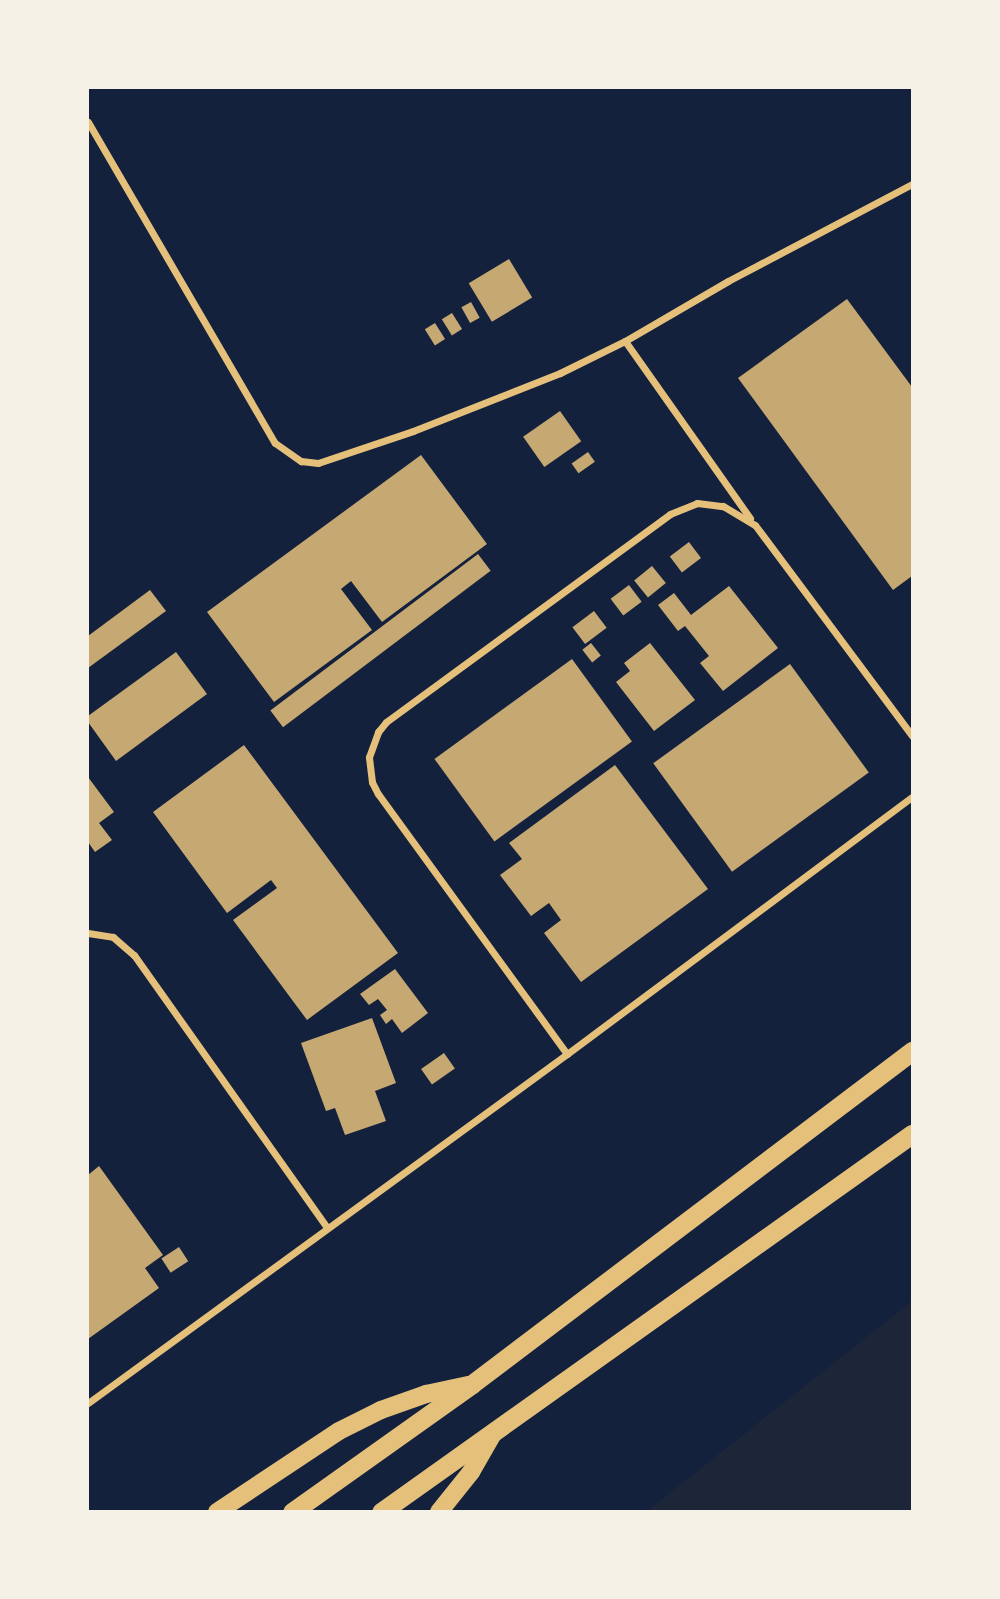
<!DOCTYPE html>
<html>
<head>
<meta charset="utf-8">
<style>
	body { margin:0 }
	#map { position:relative; width:1000px; height:1599px; overflow:hidden; background:#14213d; font-family:Lato,sans-serif }
	div>[style] { position:absolute }
	[style*='--x'] { left:calc(var(--x)*1px); top:calc(var(--y)*1px); width:calc(var(--w)*1px); rotate:calc(var(--a)*1deg) }
	.green>* { inset:0; background:#1d2539 }
	.building>* { inset:0; background:#c6a872; transform-origin:0 0 }
	.minor>* { height:7px; margin:-3.5px; padding:0 3.5px; transform-origin:3.5px; border-radius:3.5px; background:#e5c07b }
	.primary>* { height:18px; margin:-9px; padding:0 9px; transform-origin:9px; border-radius:9px; background:#e5c07b }
	.trunk>* { height:19px; margin:-9.5px; padding:0 9.5px; transform-origin:9.5px; border-radius:9.5px; background:#e5c07b }
	span { translate:-50% -50%; white-space:nowrap; text-align:center; line-height:1.15; -webkit-text-stroke:5px #f6f1e7; paint-order:stroke }
	.frame { position:absolute; inset:0; border:89px solid #f6f1e7; pointer-events:none }
</style>
</head>
<body>
<div id="map">
	<div class="green">
		<i style="clip-path:polygon(912px 1301px,912px 1511px,647px 1511px)"></i>
	</div>
	<div class="building">
		<i style="left:509px;top:259px;width:45px;height:47px;rotate:59deg"></i>
		<i style="clip-path:polygon(847px 299px,912px 387px,912px 576px,893px 590px,738px 378px)"></i>
		<i style="left:471px;top:302px;width:18px;height:11px;rotate:61deg"></i>
		<i style="left:452px;top:313px;width:19px;height:12px;rotate:58deg"></i>
		<i style="left:435px;top:323px;width:19px;height:12px;rotate:58deg"></i>
		<i style="left:560px;top:411px;width:37px;height:45px;rotate:55deg"></i>
		<i style="left:588px;top:452px;width:12px;height:20px;rotate:55deg"></i>
		<i style="clip-path:polygon(421px 455px,487px 544px,382px 622px,351px 581px,341px 589px,372px 630px,274px 702px,207px 612px)"></i>
		<i style="left:689px;top:542px;width:20px;height:24px;rotate:53deg"></i>
		<i style="left:478px;top:554px;width:21px;height:260px;rotate:53deg"></i>
		<i style="left:652px;top:566px;width:22px;height:23px;rotate:51deg"></i>
		<i style="left:629px;top:585px;width:21px;height:23px;rotate:53deg"></i>
		<i style="clip-path:polygon(729px 586px,778px 648px,723px 691px,700px 663px,709px 656px,685px 626px,678px 631px,658px 605px,674px 593px,691px 615px)"></i>
		<i style="clip-path:polygon(150px 590px,166px 611px,88px 668px,88px 636px)"></i>
		<i style="left:594px;top:611px;width:21px;height:27px;rotate:53deg"></i>
		<i style="left:591px;top:643px;width:16px;height:11px;rotate:52deg"></i>
		<i style="clip-path:polygon(650px 643px,695px 700px,654px 731px,616px 682px,630px 671px,624px 663px)"></i>
		<i style="clip-path:polygon(176px 652px,207px 694px,116px 761px,88px 722px,88px 716px)"></i>
		<i style="left:572px;top:659px;width:102px;height:170px;rotate:54deg"></i>
		<i style="left:790px;top:664px;width:134px;height:169px;rotate:54deg"></i>
		<i style="clip-path:polygon(244px 745px,398px 953px,307px 1020px,233px 920px,277px 888px,271px 880px,227px 913px,153px 812px)"></i>
		<i style="clip-path:polygon(615px 765px,708px 889px,581px 982px,544px 933px,561px 920px,549px 903px,531px 916px,500px 875px,522px 859px,509px 843px)"></i>
		<i style="clip-path:polygon(88px 777px,114px 812px,99px 823px,112px 840px,95px 852px,88px 842px)"></i>
		<i style="clip-path:polygon(395px 969px,428px 1013px,402px 1033px,392px 1019px,386px 1024px,380px 1015px,387px 1010px,378px 999px,369px 1005px,360px 994px)"></i>
		<i style="clip-path:polygon(372px 1018px,396px 1083px,375px 1091px,386px 1121px,345px 1135px,335px 1108px,326px 1111px,301px 1043px)"></i>
		<i style="left:444px;top:1053px;width:19px;height:28px;rotate:55deg"></i>
		<i style="clip-path:polygon(99px 1166px,163px 1255px,145px 1268px,159px 1288px,88px 1339px,88px 1175px)"></i>
		<i style="left:179px;top:1247px;width:17px;height:21px;rotate:57deg"></i>
	</div>
	<div class="minor">
		<i style="--x:88;--y:122;--w:371;--a:59.8"></i>
		<i style="--x:275;--y:443;--w:32;--a:35"></i>
		<i style="--x:301;--y:461;--w:17;--a:7"></i>
		<i style="--x:318;--y:463;--w:100;--a:-18.6"></i>
		<i style="--x:413;--y:431;--w:158;--a:-21.5"></i>
		<i style="--x:560;--y:373;--w:72;--a:-26.2"></i>
		<i style="--x:625;--y:341;--w:119;--a:-30.2"></i>
		<i style="--x:728;--y:281;--w:208;--a:-27.8"></i>
		<i style="--x:625;--y:341;--w:217;--a:54.8"></i>
		<i style="--x:88;--y:933;--w:25;--a:9"></i>
		<i style="--x:113;--y:937;--w:28;--a:41"></i>
		<i style="--x:134;--y:955;--w:334;--a:54.7"></i>
		<i style="--x:567;--y:1054;--w:321;--a:-126"></i>
		<i style="--x:378;--y:794;--w:13;--a:-117"></i>
		<i style="--x:372;--y:782;--w:25;--a:-97"></i>
		<i style="--x:369;--y:757;--w:27;--a:-70"></i>
		<i style="--x:378;--y:732;--w:13;--a:-51"></i>
		<i style="--x:386;--y:722;--w:352;--a:-36.2"></i>
		<i style="--x:670;--y:514;--w:29;--a:-22"></i>
		<i style="--x:697;--y:503;--w:26;--a:7"></i>
		<i style="--x:723;--y:506;--w:37;--a:31"></i>
		<i style="--x:755;--y:525;--w:263;--a:53.3"></i>
		<i style="--x:88;--y:1403;--w:593;--a:-36.08"></i>
		<i style="--x:567;--y:1054;--w:430;--a:-36.7"></i>
	</div>
	<div class="primary">
		<i style="--x:217;--y:1512;--w:146;--a:-33.6"></i>
		<i style="--x:339;--y:1431;--w:47;--a:-26.6"></i>
		<i style="--x:381;--y:1410;--w:48;--a:-19.6"></i>
		<i style="--x:426;--y:1394;--w:43;--a:-12.1"></i>
		<i style="--x:439;--y:1512;--w:51;--a:-51.3"></i>
		<i style="--x:471;--y:1472;--w:46;--a:-60.1"></i>
	</div>
	<div class="trunk">
		<i style="--x:292;--y:1512;--w:221;--a:-35.4"></i>
		<i style="--x:472;--y:1384;--w:552;--a:-37.12"></i>
		<i style="--x:381;--y:1512;--w:652;--a:-35.45"></i>
	</div>
	<div class="frame"></div>
</div>
</body>
</html>
